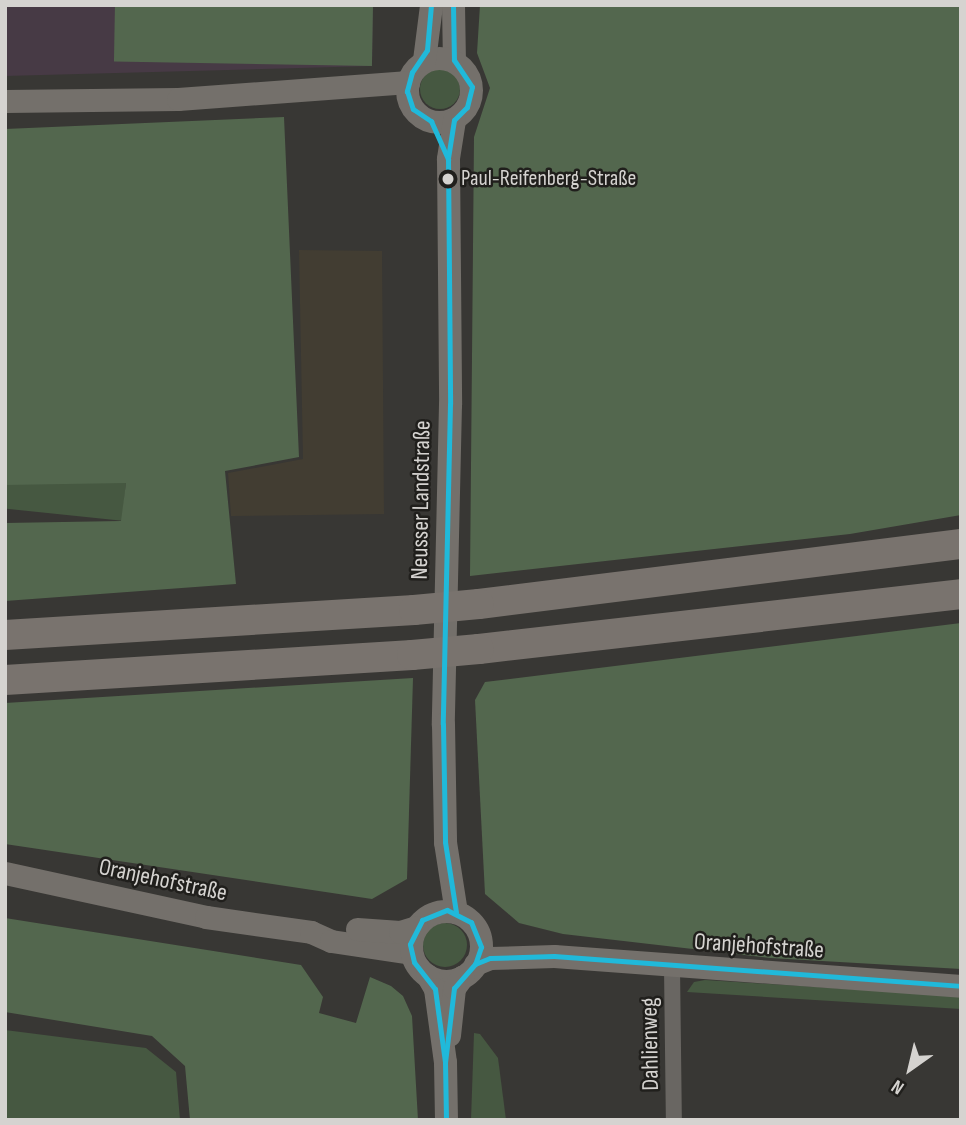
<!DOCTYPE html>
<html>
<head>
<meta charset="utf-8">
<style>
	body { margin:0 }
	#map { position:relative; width:966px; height:1125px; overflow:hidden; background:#383734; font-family:"Sofia Sans Condensed",sans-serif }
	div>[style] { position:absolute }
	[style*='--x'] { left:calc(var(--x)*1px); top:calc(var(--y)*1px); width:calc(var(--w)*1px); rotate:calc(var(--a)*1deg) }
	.commercial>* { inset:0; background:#473a45 }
	.built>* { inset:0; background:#423d32 }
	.green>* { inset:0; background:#465841; transform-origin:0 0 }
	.round { border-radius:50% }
	.forest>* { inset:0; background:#53674e; transform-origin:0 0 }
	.street>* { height:16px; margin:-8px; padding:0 8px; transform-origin:8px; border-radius:8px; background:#696662 }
	.secondary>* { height:23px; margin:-11.5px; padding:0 11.5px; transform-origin:11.5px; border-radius:11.5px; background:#74706b }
	.secondary>.ring { margin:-11.5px; padding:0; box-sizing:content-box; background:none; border:23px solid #74706b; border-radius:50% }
	.highway>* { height:30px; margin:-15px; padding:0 15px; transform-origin:15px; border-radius:15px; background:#79736e }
	.highway-bridge>* { height:30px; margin:-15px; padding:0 15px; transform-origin:15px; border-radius:15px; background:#79736e }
	.bus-1>* { height:5px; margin:-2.5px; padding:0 2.5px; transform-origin:2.5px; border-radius:2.5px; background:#20b9da }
	.dots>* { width:19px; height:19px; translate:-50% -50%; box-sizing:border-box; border:4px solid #201f1c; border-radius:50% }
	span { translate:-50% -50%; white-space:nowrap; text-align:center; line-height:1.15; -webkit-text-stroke:5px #201f1c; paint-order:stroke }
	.bus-label { font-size:22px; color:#d5d3d0 }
	.left { translate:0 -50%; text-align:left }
	.street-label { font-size:24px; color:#d5d3d0 }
	.frame { position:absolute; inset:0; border:7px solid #d5d3d0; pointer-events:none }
	.north { position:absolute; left:875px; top:1034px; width:70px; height:70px; -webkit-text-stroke:5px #201f1c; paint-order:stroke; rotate:214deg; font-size:19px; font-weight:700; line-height:28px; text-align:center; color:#d5d3d0 }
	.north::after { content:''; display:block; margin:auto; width:24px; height:32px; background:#d5d3d0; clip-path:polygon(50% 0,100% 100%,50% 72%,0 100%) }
</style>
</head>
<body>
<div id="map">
	<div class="commercial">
		<i style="clip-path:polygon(5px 5px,373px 5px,372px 66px,5px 76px)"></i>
	</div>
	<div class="built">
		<i style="clip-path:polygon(299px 250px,382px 251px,384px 514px,231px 516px,228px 473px,303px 459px)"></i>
	</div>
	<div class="green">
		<i class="round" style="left:420px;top:69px;width:40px;height:40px"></i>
		<i style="left:126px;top:483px;width:38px;height:121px;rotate:96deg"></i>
		<i class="round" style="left:423px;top:923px;width:44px;height:44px"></i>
		<i style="clip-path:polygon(705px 980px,961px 996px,961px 1009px,687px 992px,694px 982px)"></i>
		<i style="clip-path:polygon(5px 1030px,146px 1048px,176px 1072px,180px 1120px,5px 1120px)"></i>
		<i style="clip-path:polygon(474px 1033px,480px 1034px,498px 1058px,506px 1120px,471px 1120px)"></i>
	</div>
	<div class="forest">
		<i style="left:373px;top:5px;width:61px;height:258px;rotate:91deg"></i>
		<i style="clip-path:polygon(480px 5px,961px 5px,961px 515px,850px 534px,470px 576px,474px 137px,490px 88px,477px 53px)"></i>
		<i style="clip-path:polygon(284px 117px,299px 457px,225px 471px,236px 584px,5px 601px,5px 523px,121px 521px,126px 483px,5px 485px,5px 129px)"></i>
		<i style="clip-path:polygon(961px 623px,961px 969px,770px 958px,563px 934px,519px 923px,485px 894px,475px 700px,485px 682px)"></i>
		<i style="clip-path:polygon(413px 678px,407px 879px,372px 899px,5px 844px,5px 703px)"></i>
		<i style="clip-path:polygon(5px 918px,301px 965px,323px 997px,319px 1013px,356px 1023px,370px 977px,391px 986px,403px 996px,412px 1016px,418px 1120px,190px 1120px,185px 1066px,152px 1036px,5px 1012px)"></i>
	</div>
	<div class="street">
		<i style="--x:672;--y:967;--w:153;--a:89.3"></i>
	</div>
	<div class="secondary">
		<i style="--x:453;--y:5;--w:55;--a:89"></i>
		<i class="ring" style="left:407px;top:58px;width:41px;height:41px"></i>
		<i style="--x:424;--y:60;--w:55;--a:-82.7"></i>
		<i style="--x:5;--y:101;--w:173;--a:-0.7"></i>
		<i style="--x:178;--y:99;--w:231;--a:-4.2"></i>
		<i style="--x:454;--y:120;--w:39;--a:99"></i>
		<i style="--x:448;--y:159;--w:245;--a:89.5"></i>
		<i style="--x:450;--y:404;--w:320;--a:91.3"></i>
		<i style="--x:443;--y:724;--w:118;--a:89"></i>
		<i style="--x:445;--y:842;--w:71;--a:81.1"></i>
		<i style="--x:5;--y:873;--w:206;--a:12.3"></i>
		<i style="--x:206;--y:917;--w:106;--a:8.1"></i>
		<i style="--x:311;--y:932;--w:22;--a:24"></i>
		<i style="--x:331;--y:941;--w:81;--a:8.5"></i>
		<i class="ring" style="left:411px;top:911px;width:47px;height:47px"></i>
		<i style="--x:357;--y:929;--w:43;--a:4"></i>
		<i style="--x:400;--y:932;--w:17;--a:-17"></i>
		<i style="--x:475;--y:964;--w:16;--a:-22"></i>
		<i style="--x:490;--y:958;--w:64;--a:-1.8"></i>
		<i style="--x:554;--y:956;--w:408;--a:4.2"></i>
		<i style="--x:427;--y:975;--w:16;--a:60"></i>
		<i style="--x:435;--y:989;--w:74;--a:82.2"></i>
		<i style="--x:445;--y:1062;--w:58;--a:89"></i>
		<i style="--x:449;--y:1035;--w:47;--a:-83.9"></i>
		<i style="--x:454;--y:988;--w:14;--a:-54"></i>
	</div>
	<div class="highway">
		<i style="--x:479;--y:604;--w:486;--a:-7.1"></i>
		<i style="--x:5;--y:635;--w:410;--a:-3.5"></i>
		<i style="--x:479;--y:649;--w:485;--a:-6.5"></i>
		<i style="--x:5;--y:680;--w:408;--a:-3.5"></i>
	</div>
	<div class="highway-bridge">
		<i style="--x:414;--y:610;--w:65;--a:-5.3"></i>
		<i style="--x:412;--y:655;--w:67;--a:-5.1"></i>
	</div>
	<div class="bus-1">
		<i style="--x:431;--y:5;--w:45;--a:95.1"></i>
		<i style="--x:427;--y:50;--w:27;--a:124"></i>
		<i style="--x:412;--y:72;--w:20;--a:105"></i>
		<i style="--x:407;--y:91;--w:19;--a:72"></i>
		<i style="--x:413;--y:109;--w:22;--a:34"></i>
		<i style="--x:431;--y:121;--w:42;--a:65.9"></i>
		<i style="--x:453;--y:5;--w:55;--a:89"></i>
		<i style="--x:454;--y:60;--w:32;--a:56"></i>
		<i style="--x:472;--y:87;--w:21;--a:104"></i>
		<i style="--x:467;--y:107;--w:18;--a:135"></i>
		<i style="--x:454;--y:120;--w:39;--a:99"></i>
		<i style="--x:448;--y:159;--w:245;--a:89.5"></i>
		<i style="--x:450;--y:404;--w:320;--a:91.3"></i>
		<i style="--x:443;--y:724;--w:118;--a:89"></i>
		<i style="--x:445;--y:842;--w:71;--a:81.1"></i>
		<i style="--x:447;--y:910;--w:27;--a:27"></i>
		<i style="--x:471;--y:922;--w:27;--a:68"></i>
		<i style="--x:481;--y:947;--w:18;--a:109"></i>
		<i style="--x:475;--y:964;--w:32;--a:131"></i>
		<i style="--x:454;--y:988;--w:75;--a:96.9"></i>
		<i style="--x:445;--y:1062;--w:74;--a:-97.8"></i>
		<i style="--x:435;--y:989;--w:34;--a:-128"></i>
		<i style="--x:414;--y:962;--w:18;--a:-103"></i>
		<i style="--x:410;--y:944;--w:27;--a:-63"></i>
		<i style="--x:422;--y:920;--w:27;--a:-22"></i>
		<i style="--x:475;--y:964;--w:16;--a:-22"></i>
		<i style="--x:490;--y:958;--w:64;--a:-1.8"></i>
		<i style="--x:554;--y:956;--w:408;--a:4.2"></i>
		<i style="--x:445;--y:1062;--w:58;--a:89"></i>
	</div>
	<div class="dots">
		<i style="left:448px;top:179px;background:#d5d3d0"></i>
	</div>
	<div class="bus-label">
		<span class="left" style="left:461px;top:179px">Paul-Reifenberg-Straße</span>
	</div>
	<div class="street-label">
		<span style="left:421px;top:500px;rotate:-89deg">Neusser Landstraße</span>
		<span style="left:163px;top:880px;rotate:12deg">Oranjehofstraße</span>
		<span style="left:759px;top:946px;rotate:4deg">Oranjehofstraße</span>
		<span style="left:650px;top:1044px;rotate:-91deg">Dahlienweg</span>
	</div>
	<div class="frame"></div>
	<div class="north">N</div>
</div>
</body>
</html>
